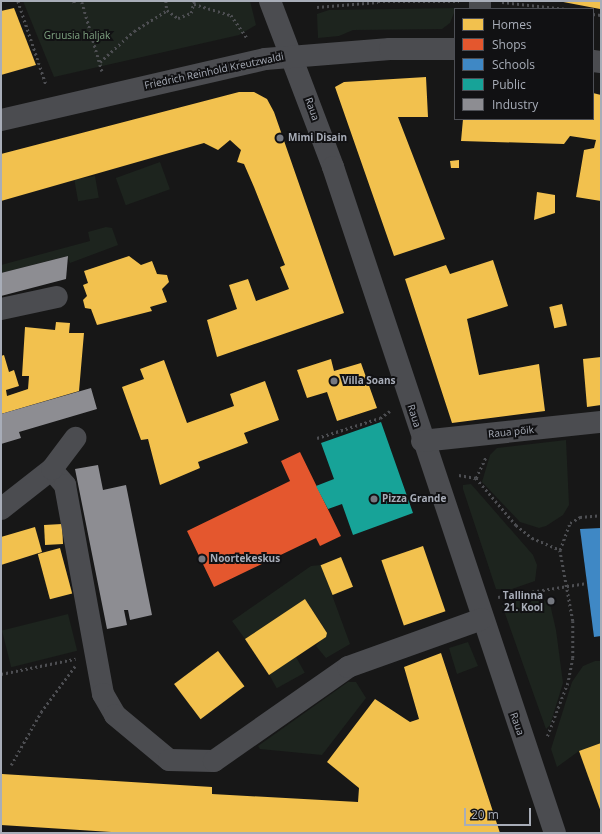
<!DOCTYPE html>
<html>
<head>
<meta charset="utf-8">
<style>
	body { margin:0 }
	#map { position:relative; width:602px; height:834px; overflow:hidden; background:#171717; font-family:"Open Sans",sans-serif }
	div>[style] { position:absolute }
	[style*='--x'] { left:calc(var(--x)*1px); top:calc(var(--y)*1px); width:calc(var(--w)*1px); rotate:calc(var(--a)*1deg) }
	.green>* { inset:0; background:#1d241e; transform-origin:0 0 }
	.homes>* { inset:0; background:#f2c14e; transform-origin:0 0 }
	.shops>* { inset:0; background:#e4572e }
	.schools>* { inset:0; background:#3f88c5 }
	.public>* { inset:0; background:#17a398 }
	.industry>* { inset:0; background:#8d8d92 }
	.path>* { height:2.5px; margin-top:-1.25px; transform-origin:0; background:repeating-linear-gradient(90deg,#4d4e52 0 2px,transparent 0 5px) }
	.minor>* { height:22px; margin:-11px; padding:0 11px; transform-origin:11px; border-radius:11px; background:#4b4c50 }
	.dots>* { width:11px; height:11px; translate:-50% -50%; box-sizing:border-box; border:2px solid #111113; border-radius:50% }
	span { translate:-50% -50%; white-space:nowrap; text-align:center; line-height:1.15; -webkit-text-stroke:4px #111113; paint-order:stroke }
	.park-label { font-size:10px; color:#7fa381 }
	.street-label { font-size:10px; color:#a8adb8 }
	.poi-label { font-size:10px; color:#a8adb8; font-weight:700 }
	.left { translate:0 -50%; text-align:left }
	.right { translate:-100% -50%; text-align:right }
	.frame { position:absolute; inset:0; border:2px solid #a8adb8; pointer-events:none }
	.legend { position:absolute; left:454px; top:8px; width:140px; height:112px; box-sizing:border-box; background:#111113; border:1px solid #4d4f55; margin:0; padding:5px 7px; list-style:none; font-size:12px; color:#a8adb8 }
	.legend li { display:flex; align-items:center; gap:8px; height:20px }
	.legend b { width:20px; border:1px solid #4d4f55 }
	.scale { position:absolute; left:464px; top:808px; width:67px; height:18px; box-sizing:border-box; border:2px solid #a8adb8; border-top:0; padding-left:5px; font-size:12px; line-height:14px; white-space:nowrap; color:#a8adb8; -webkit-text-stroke:3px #111113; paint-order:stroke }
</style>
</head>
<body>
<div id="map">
	<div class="green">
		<i style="clip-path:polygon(23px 1px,250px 1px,256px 25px,239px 35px,54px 77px)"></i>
		<i style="clip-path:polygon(456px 8px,450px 23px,442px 29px,353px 30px,339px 36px,318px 38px,317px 14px,329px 10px)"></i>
		<i style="left:160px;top:162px;width:29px;height:47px;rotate:70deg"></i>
		<i style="left:95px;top:176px;width:22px;height:21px;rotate:80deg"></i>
		<i style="clip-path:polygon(106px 227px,112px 228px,118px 245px,70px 263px,67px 256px,1px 273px,1px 265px,90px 241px,88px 232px)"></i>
		<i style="clip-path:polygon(566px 440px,569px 505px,563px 515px,546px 526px,539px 528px,520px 522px,482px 482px,490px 455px,497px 448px)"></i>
		<i style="clip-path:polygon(471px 484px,533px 555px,537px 565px,535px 581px,509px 590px,496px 589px,463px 489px,463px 485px)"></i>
		<i style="clip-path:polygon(321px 565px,350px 644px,326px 658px,316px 646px,327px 632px,305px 599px,245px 639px,232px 621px,311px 566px)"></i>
		<i style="clip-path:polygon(518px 598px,543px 599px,550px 604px,556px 630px,563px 683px,550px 725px,546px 729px,502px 605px)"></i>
		<i style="left:68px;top:614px;width:38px;height:68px;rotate:76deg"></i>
		<i style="clip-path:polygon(468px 642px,478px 666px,457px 674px,449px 648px)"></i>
		<i style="left:296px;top:657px;width:18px;height:32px;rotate:61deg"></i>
		<i style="clip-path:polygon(595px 661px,601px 661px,601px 743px,579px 751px,557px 767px,551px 749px,572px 682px,583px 666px)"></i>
		<i style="clip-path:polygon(348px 682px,356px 682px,366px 698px,322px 755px,260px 749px,258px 746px)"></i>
	</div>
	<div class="homes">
		<i style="clip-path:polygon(558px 1px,601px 1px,601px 2px,600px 9px)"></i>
		<i style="clip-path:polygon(14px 8px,36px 65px,1px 75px,1px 11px)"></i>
		<i style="clip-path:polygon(426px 77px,428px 117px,398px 117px,445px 239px,394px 256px,335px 87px,344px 82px)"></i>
		<i style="clip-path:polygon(239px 92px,254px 92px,267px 99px,274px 112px,344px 313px,217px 357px,207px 320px,237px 309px,229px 285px,248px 279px,256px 301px,289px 289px,280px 267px,285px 265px,254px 187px,244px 164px,237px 162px,241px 150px,230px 140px,218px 150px,204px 143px,1px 201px,1px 154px)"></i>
		<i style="clip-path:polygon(593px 93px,601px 95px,601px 201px,576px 197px,584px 150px,594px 148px,596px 140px,570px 136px,564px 144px,461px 141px,463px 119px,593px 119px)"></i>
		<i style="clip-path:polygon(459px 160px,459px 168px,451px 168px,450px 161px)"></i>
		<i style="clip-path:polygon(537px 192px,555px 195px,555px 213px,534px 220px)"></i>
		<i style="clip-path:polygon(129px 256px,141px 265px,152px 261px,157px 274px,167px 275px,169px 282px,162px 289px,167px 302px,150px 307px,152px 311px,97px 325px,91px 309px,85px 308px,83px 300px,87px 296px,83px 285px,88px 283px,84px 271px)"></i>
		<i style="clip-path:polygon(493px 260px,508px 306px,467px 319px,479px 375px,539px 364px,545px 411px,452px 423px,405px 279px,446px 265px,450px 274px)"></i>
		<i style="left:562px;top:304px;width:22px;height:13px;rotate:77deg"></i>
		<i style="clip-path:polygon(56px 322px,70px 323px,69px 333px,84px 333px,79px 391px,1px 414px,1px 356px,4px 355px,9px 372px,14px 370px,19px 386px,6px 390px,7px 396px,28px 389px,29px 376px,22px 376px,25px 327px,55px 330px)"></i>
		<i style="clip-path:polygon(601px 357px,601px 405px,587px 407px,583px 359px)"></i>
		<i style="clip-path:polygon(331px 359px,334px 371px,361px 363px,377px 408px,337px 421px,327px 392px,307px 398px,297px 370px)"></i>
		<i style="clip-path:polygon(164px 360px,187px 423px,234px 406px,230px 394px,265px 381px,279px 420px,244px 433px,248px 443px,198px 462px,200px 468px,160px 485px,148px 439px,141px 440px,122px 387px,144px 379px,140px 369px)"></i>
		<i style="left:62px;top:524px;width:20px;height:18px;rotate:87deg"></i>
		<i style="clip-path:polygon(35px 527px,42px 552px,1px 565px,1px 537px)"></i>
		<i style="left:423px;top:546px;width:69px;height:44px;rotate:71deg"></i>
		<i style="left:60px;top:548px;width:47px;height:23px;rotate:75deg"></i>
		<i style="left:341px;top:557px;width:32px;height:22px;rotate:68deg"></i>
		<i style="clip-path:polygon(305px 599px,327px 633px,326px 637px,269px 675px,245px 639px)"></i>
		<i style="left:218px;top:651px;width:44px;height:55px;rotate:53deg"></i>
		<i style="clip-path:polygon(441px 653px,500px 833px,127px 833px,1px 825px,2px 774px,212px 787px,212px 794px,358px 802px,359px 788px,327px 762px,375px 699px,410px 722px,419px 719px,404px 667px)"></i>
		<i style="clip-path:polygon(601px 743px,601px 812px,579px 751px)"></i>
	</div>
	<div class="shops">
		<i style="clip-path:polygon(300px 452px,341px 536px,320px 546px,316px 538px,214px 587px,187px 531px,290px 481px,281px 461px)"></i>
	</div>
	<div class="schools">
		<i style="clip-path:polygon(601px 528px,601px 636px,594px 637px,580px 529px)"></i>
	</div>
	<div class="public">
		<i style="clip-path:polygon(381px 422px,413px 513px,353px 535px,342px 504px,328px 509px,316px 486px,334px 479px,321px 443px)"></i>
	</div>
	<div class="industry">
		<i style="clip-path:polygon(68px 256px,66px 279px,1px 296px,1px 273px)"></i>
		<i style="clip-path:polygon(91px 388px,97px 409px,19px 432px,21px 438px,1px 444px,1px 414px)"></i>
		<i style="clip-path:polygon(98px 465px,103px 490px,126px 485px,152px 615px,130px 620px,128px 610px,124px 610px,127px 625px,107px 629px,75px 469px)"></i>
	</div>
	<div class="path">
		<i style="--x:18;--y:1;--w:88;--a:71.4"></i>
		<i style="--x:74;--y:1;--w:4;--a:76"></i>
		<i style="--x:166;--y:1;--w:9;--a:84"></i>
		<i style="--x:167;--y:10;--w:14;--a:36"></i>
		<i style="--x:178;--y:18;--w:14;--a:-21"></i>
		<i style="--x:191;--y:13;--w:12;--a:-76"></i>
		<i style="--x:82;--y:2;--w:72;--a:73.8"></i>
		<i style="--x:502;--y:2;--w:65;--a:6.1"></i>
		<i style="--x:194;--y:4;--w:39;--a:17"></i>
		<i style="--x:231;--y:15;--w:29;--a:55"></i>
		<i style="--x:317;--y:7;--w:61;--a:-4.7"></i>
		<i style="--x:378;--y:2;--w:81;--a:0"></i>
		<i style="--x:593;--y:14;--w:8;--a:7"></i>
		<i style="--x:100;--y:62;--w:46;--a:-42.4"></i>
		<i style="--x:134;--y:31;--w:39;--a:-32"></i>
		<i style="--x:317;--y:438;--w:66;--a:-17.6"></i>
		<i style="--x:380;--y:418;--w:12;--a:-35"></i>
		<i style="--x:459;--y:475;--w:17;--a:10"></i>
		<i style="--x:476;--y:478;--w:62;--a:49.6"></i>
		<i style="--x:516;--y:525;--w:21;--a:39"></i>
		<i style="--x:532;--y:538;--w:30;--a:23"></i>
		<i style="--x:560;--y:550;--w:72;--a:79.6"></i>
		<i style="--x:573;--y:621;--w:37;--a:90"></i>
		<i style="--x:573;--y:658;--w:25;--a:101"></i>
		<i style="--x:568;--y:683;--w:59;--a:110.9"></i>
		<i style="--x:476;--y:478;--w:23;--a:-65"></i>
		<i style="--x:560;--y:550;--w:29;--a:-70"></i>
		<i style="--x:570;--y:523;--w:12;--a:-31"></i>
		<i style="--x:580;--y:517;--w:21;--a:-5"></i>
		<i style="--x:498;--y:597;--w:90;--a:-8.9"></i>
		<i style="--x:1;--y:674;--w:76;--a:-11.5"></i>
		<i style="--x:11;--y:765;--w:61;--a:-60.5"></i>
		<i style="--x:41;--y:712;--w:57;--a:-53.5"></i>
	</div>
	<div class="minor">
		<i style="--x:270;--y:1;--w:178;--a:69.2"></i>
		<i style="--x:333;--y:167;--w:702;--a:71.57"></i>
		<i style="--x:480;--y:1;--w:8;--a:90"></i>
		<i style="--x:593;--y:61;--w:8;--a:7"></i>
		<i style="--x:1;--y:120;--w:271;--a:-13"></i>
		<i style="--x:265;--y:59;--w:125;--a:-4.6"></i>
		<i style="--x:390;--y:49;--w:65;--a:0"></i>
		<i style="--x:1;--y:309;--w:57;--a:-12.1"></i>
		<i style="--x:422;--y:441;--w:180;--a:-6.1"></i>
		<i style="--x:58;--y:477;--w:11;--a:49"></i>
		<i style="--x:65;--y:485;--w:212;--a:79.7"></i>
		<i style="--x:103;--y:694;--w:24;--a:60"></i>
		<i style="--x:115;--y:715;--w:70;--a:39.8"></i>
		<i style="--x:169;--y:760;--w:45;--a:1.3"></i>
		<i style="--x:214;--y:761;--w:164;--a:-35"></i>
		<i style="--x:348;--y:667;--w:142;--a:-19.7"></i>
		<i style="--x:1;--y:509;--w:65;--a:-38.1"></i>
		<i style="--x:52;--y:469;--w:39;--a:-53"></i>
	</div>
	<div class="dots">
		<i style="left:280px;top:138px;background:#757880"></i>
		<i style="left:334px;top:381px;background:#757880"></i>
		<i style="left:374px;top:499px;background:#757880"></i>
		<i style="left:202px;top:559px;background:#757880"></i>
		<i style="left:551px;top:601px;background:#757880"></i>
	</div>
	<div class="park-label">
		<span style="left:77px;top:36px">Gruusia haljak</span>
	</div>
	<div class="street-label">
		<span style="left:214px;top:71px;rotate:-12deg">Friedrich Reinhold Kreutzwaldi</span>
		<span style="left:312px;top:109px;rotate:70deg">Raua</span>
		<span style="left:414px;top:416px;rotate:72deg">Raua</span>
		<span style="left:511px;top:432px;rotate:-6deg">Raua põik</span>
		<span style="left:517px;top:724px;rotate:71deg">Raua</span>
	</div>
	<div class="poi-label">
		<span class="left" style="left:288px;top:138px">Mimi Disain</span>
		<span class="left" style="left:342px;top:381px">Villa Soans</span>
		<span class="left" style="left:382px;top:499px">Pizza Grande</span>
		<span class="left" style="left:210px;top:559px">Noortekeskus</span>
		<span class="right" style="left:543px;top:601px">Tallinna<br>21. Kool</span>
	</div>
	<div class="frame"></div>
	<ul class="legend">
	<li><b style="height:11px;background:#f2c14e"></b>Homes</li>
	<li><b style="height:11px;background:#e4572e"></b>Shops</li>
	<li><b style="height:11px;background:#3f88c5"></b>Schools</li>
	<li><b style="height:11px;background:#17a398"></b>Public</li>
	<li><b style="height:11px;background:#8d8d92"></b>Industry</li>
	</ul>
	<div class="scale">20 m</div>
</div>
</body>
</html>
